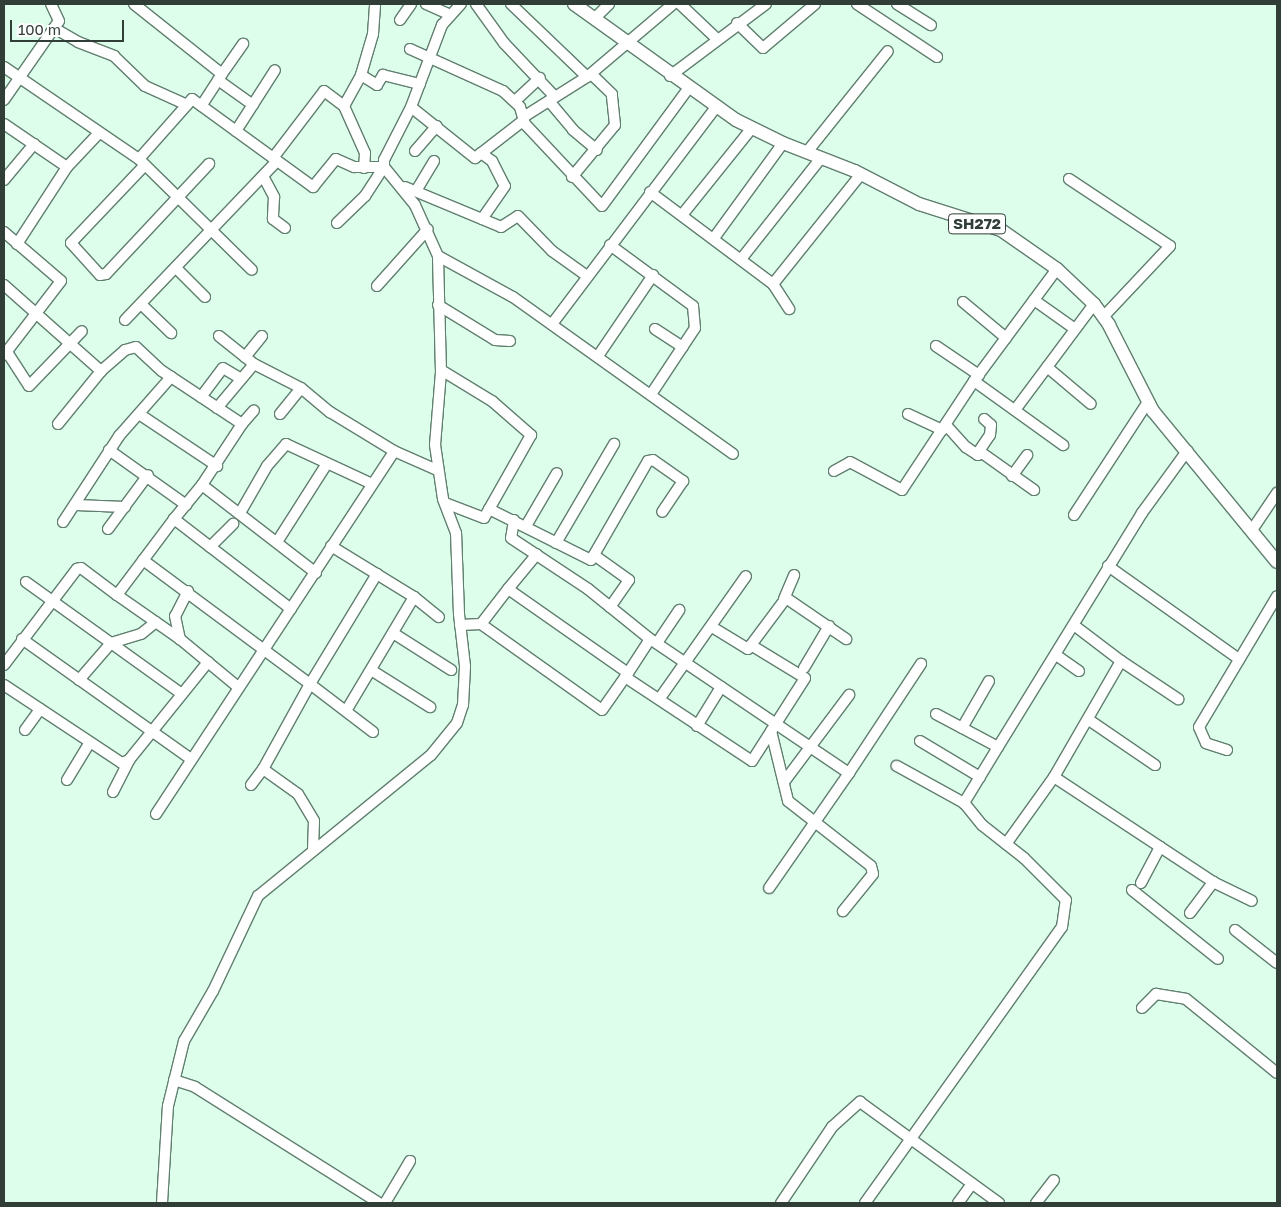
<!DOCTYPE html>
<html>
<head>
<meta charset="utf-8">
<style>
	body { margin:0 }
	#map { position:relative; width:1281px; height:1207px; overflow:hidden; background:#dcfeeb; font-family:"Golos Text",sans-serif }
	div>[style] { position:absolute }
	[style*='--x'] { left:calc(var(--x)*1px); top:calc(var(--y)*1px); width:calc(var(--w)*1px); rotate:calc(var(--a)*1deg) }
	.roads { filter:drop-shadow(1px 0 #617f6f) drop-shadow(-1px 0 #617f6f) drop-shadow(0 1px #617f6f) drop-shadow(0 -1px #617f6f) }
	.minor>* { height:10px; margin:-5px; padding:0 5px; transform-origin:5px; border-radius:5px; background:#fff }
	.major>* { height:12px; margin:-6px; padding:0 6px; transform-origin:6px; border-radius:6px; background:#fff }
	span { translate:-50% -50%; white-space:nowrap; text-align:center; line-height:1.15; -webkit-text-stroke:4px #fff; paint-order:stroke }
	.shield-label span { padding:1px 4px; background:#fff; border:1px solid; border-radius:4px; -webkit-text-stroke-width:0 }
	.shield-label { font-size:15px; color:#313e37; font-weight:700 }
	.frame { position:absolute; inset:0; border:5px solid #313e37; pointer-events:none }
	.scale { position:absolute; left:10px; top:20px; width:114px; height:22px; box-sizing:border-box; border:2px solid #313e37; border-top:0; padding-left:6px; font-size:15px; line-height:18px; white-space:nowrap; color:#313e37; -webkit-text-stroke:4px #fff; paint-order:stroke }
</style>
</head>
<body>
<div id="map">
	<div class="roads">
		<div class="minor">
			<i style="--x:134;--y:4;--w:112;--a:38.5"></i>
			<i style="--x:222;--y:74;--w:38;--a:123"></i>
			<i style="--x:426;--y:4;--w:27;--a:24"></i>
			<i style="--x:476;--y:4;--w:48;--a:54.3"></i>
			<i style="--x:504;--y:43;--w:74;--a:46.6"></i>
			<i style="--x:511;--y:4;--w:105;--a:43.8"></i>
			<i style="--x:680;--y:4;--w:50;--a:43.4"></i>
			<i style="--x:857;--y:4;--w:96;--a:33.5"></i>
			<i style="--x:897;--y:4;--w:40;--a:32"></i>
			<i style="--x:595;--y:18;--w:20;--a:-45"></i>
			<i style="--x:400;--y:20;--w:19;--a:-55"></i>
			<i style="--x:737;--y:23;--w:36;--a:44"></i>
			<i style="--x:763;--y:48;--w:68;--a:-40.2"></i>
			<i style="--x:54;--y:28;--w:28;--a:30"></i>
			<i style="--x:78;--y:42;--w:39;--a:21"></i>
			<i style="--x:114;--y:56;--w:43;--a:44.1"></i>
			<i style="--x:145;--y:86;--w:46;--a:24.3"></i>
			<i style="--x:410;--y:49;--w:102;--a:24.3"></i>
			<i style="--x:503;--y:91;--w:23;--a:43"></i>
			<i style="--x:520;--y:107;--w:18;--a:74"></i>
			<i style="--x:525;--y:124;--w:112;--a:46.8"></i>
			<i style="--x:602;--y:206;--w:145;--a:-53.7"></i>
			<i style="--x:4;--y:67;--w:163;--a:34.3"></i>
			<i style="--x:139;--y:159;--w:158;--a:44.5"></i>
			<i style="--x:222;--y:74;--w:37;--a:-55"></i>
			<i style="--x:361;--y:75;--w:19;--a:32"></i>
			<i style="--x:377;--y:85;--w:12;--a:-59"></i>
			<i style="--x:383;--y:75;--w:38;--a:14"></i>
			<i style="--x:670;--y:76;--w:120;--a:-36.9"></i>
			<i style="--x:218;--y:80;--w:43;--a:35.5"></i>
			<i style="--x:4;--y:100;--w:96;--a:-55.2"></i>
			<i style="--x:59;--y:21;--w:19;--a:-115"></i>
			<i style="--x:515;--y:101;--w:34;--a:-43"></i>
			<i style="--x:549;--y:101;--w:38;--a:50"></i>
			<i style="--x:573;--y:130;--w:31;--a:40"></i>
			<i style="--x:411;--y:107;--w:82;--a:38.6"></i>
			<i style="--x:475;--y:158;--w:62;--a:-37.8"></i>
			<i style="--x:525;--y:116;--w:73;--a:-32.2"></i>
			<i style="--x:587;--y:77;--w:113;--a:-40.3"></i>
			<i style="--x:4;--y:124;--w:76;--a:34.3"></i>
			<i style="--x:67;--y:167;--w:92;--a:123"></i>
			<i style="--x:236;--y:131;--w:72;--a:-57.4"></i>
			<i style="--x:415;--y:151;--w:33;--a:-49"></i>
			<i style="--x:807;--y:152;--w:129;--a:-51.3"></i>
			<i style="--x:481;--y:153;--w:14;--a:36"></i>
			<i style="--x:492;--y:161;--w:28;--a:63"></i>
			<i style="--x:505;--y:186;--w:40;--a:124.9"></i>
			<i style="--x:273;--y:158;--w:84;--a:-52.7"></i>
			<i style="--x:324;--y:91;--w:25;--a:37"></i>
			<i style="--x:139;--y:159;--w:80;--a:-48.5"></i>
			<i style="--x:192;--y:99;--w:150;--a:36"></i>
			<i style="--x:313;--y:187;--w:36;--a:-51"></i>
			<i style="--x:336;--y:159;--w:20;--a:24"></i>
			<i style="--x:354;--y:167;--w:30;--a:0"></i>
			<i style="--x:144;--y:166;--w:106;--a:133.5"></i>
			<i style="--x:71;--y:243;--w:43;--a:47.8"></i>
			<i style="--x:100;--y:275;--w:6;--a:-9"></i>
			<i style="--x:106;--y:274;--w:151;--a:-46.9"></i>
			<i style="--x:67;--y:167;--w:47;--a:-46.7"></i>
			<i style="--x:364;--y:168;--w:15;--a:-86"></i>
			<i style="--x:365;--y:153;--w:51;--a:-114.1"></i>
			<i style="--x:344;--y:106;--w:35;--a:-61"></i>
			<i style="--x:361;--y:75;--w:43;--a:-73.7"></i>
			<i style="--x:373;--y:34;--w:30;--a:-86"></i>
			<i style="--x:263;--y:176;--w:24;--a:62"></i>
			<i style="--x:274;--y:197;--w:22;--a:93"></i>
			<i style="--x:273;--y:219;--w:15;--a:37"></i>
			<i style="--x:572;--y:177;--w:67;--a:-50.4"></i>
			<i style="--x:615;--y:125;--w:31;--a:-96"></i>
			<i style="--x:612;--y:94;--w:29;--a:-136"></i>
			<i style="--x:1069;--y:179;--w:121;--a:33.6"></i>
			<i style="--x:1170;--y:246;--w:98;--a:133.3"></i>
			<i style="--x:4;--y:180;--w:47;--a:-50.2"></i>
			<i style="--x:405;--y:187;--w:104;--a:22.6"></i>
			<i style="--x:501;--y:227;--w:20;--a:-33"></i>
			<i style="--x:518;--y:216;--w:49;--a:45.8"></i>
			<i style="--x:552;--y:251;--w:43;--a:35.5"></i>
			<i style="--x:416;--y:191;--w:35;--a:-59"></i>
			<i style="--x:650;--y:192;--w:154;--a:36.8"></i>
			<i style="--x:773;--y:284;--w:141;--a:-51.3"></i>
			<i style="--x:682;--y:215;--w:112;--a:-51.2"></i>
			<i style="--x:337;--y:223;--w:39;--a:-44"></i>
			<i style="--x:365;--y:196;--w:35;--a:-57"></i>
			<i style="--x:4;--y:232;--w:75;--a:40.7"></i>
			<i style="--x:61;--y:281;--w:93;--a:127.6"></i>
			<i style="--x:714;--y:238;--w:117;--a:-54"></i>
			<i style="--x:610;--y:245;--w:103;--a:36.3"></i>
			<i style="--x:693;--y:306;--w:22;--a:85"></i>
			<i style="--x:695;--y:328;--w:78;--a:123.5"></i>
			<i style="--x:438;--y:256;--w:85;--a:28.7"></i>
			<i style="--x:513;--y:297;--w:270;--a:35.5"></i>
			<i style="--x:742;--y:258;--w:127;--a:-51.7"></i>
			<i style="--x:176;--y:268;--w:41;--a:45"></i>
			<i style="--x:773;--y:284;--w:30;--a:57"></i>
			<i style="--x:4;--y:285;--w:130;--a:41.6"></i>
			<i style="--x:377;--y:286;--w:76;--a:-48.2"></i>
			<i style="--x:1034;--y:300;--w:50;--a:35.3"></i>
			<i style="--x:963;--y:302;--w:56;--a:39.9"></i>
			<i style="--x:141;--y:304;--w:42;--a:44"></i>
			<i style="--x:438;--y:305;--w:67;--a:31.6"></i>
			<i style="--x:495;--y:340;--w:15;--a:4"></i>
			<i style="--x:125;--y:320;--w:220;--a:-46.3"></i>
			<i style="--x:552;--y:324;--w:272;--a:-52.9"></i>
			<i style="--x:655;--y:329;--w:33;--a:33"></i>
			<i style="--x:219;--y:336;--w:45;--a:38.7"></i>
			<i style="--x:254;--y:364;--w:53;--a:27.1"></i>
			<i style="--x:301;--y:388;--w:38;--a:40"></i>
			<i style="--x:330;--y:412;--w:75;--a:31.4"></i>
			<i style="--x:394;--y:451;--w:47;--a:23.8"></i>
			<i style="--x:936;--y:346;--w:52;--a:34"></i>
			<i style="--x:7;--y:352;--w:40;--a:57.1"></i>
			<i style="--x:29;--y:386;--w:76;--a:-46.1"></i>
			<i style="--x:598;--y:356;--w:98;--a:-55.8"></i>
			<i style="--x:245;--y:357;--w:27;--a:-51"></i>
			<i style="--x:1047;--y:367;--w:57;--a:40.1"></i>
			<i style="--x:441;--y:370;--w:60;--a:31.3"></i>
			<i style="--x:492;--y:401;--w:52;--a:41.1"></i>
			<i style="--x:531;--y:435;--w:95;--a:119.5"></i>
			<i style="--x:484;--y:518;--w:42;--a:-159"></i>
			<i style="--x:974;--y:381;--w:110;--a:35.7"></i>
			<i style="--x:201;--y:397;--w:36;--a:-53"></i>
			<i style="--x:223;--y:368;--w:21;--a:31"></i>
			<i style="--x:217;--y:408;--w:57;--a:-49.9"></i>
			<i style="--x:1015;--y:410;--w:132;--a:-53.3"></i>
			<i style="--x:139;--y:414;--w:94;--a:33.7"></i>
			<i style="--x:280;--y:414;--w:33;--a:-51"></i>
			<i style="--x:908;--y:414;--w:38;--a:25"></i>
			<i style="--x:58;--y:424;--w:68;--a:-50.9"></i>
			<i style="--x:101;--y:371;--w:32;--a:-41"></i>
			<i style="--x:125;--y:350;--w:11;--a:-15"></i>
			<i style="--x:136;--y:347;--w:35;--a:43"></i>
			<i style="--x:162;--y:371;--w:96;--a:33.5"></i>
			<i style="--x:242;--y:424;--w:73;--a:123.3"></i>
			<i style="--x:242;--y:424;--w:18;--a:-49"></i>
			<i style="--x:946;--y:425;--w:30;--a:48"></i>
			<i style="--x:966;--y:447;--w:14;--a:34"></i>
			<i style="--x:978;--y:455;--w:4;--a:-27"></i>
			<i style="--x:982;--y:453;--w:64;--a:35.4"></i>
			<i style="--x:109;--y:450;--w:95;--a:35.5"></i>
			<i style="--x:977;--y:454;--w:23;--a:-56"></i>
			<i style="--x:990;--y:435;--w:10;--a:-84"></i>
			<i style="--x:991;--y:425;--w:9;--a:-139"></i>
			<i style="--x:834;--y:471;--w:18;--a:-29"></i>
			<i style="--x:850;--y:462;--w:59;--a:28.3"></i>
			<i style="--x:902;--y:490;--w:131;--a:-56.6"></i>
			<i style="--x:974;--y:381;--w:139;--a:-53.5"></i>
			<i style="--x:1012;--y:476;--w:26;--a:-54"></i>
			<i style="--x:76;--y:505;--w:49;--a:2.3"></i>
			<i style="--x:489;--y:509;--w:114;--a:26.6"></i>
			<i style="--x:591;--y:560;--w:114;--a:-60.1"></i>
			<i style="--x:648;--y:461;--w:5;--a:-11"></i>
			<i style="--x:653;--y:460;--w:37;--a:35"></i>
			<i style="--x:683;--y:481;--w:37;--a:124"></i>
			<i style="--x:240;--y:513;--w:54;--a:-60.1"></i>
			<i style="--x:267;--y:466;--w:29;--a:-49"></i>
			<i style="--x:286;--y:444;--w:95;--a:24.9"></i>
			<i style="--x:1074;--y:515;--w:135;--a:-56.8"></i>
			<i style="--x:514;--y:520;--w:18;--a:99"></i>
			<i style="--x:511;--y:538;--w:92;--a:33.5"></i>
			<i style="--x:588;--y:589;--w:80;--a:38.9"></i>
			<i style="--x:650;--y:639;--w:240;--a:34"></i>
			<i style="--x:849;--y:773;--w:140;--a:124.8"></i>
			<i style="--x:63;--y:522;--w:103;--a:-56.9"></i>
			<i style="--x:119;--y:436;--w:79;--a:-48.6"></i>
			<i style="--x:526;--y:526;--w:61;--a:-59.7"></i>
			<i style="--x:108;--y:529;--w:67;--a:-53.5"></i>
			<i style="--x:1252;--y:530;--w:45;--a:-56"></i>
			<i style="--x:277;--y:542;--w:91;--a:-57.5"></i>
			<i style="--x:556;--y:543;--w:115;--a:-59.6"></i>
			<i style="--x:331;--y:546;--w:97;--a:31.6"></i>
			<i style="--x:414;--y:597;--w:32;--a:39"></i>
			<i style="--x:210;--y:547;--w:33;--a:-45"></i>
			<i style="--x:594;--y:555;--w:43;--a:35.5"></i>
			<i style="--x:629;--y:580;--w:33;--a:125"></i>
			<i style="--x:143;--y:560;--w:208;--a:36.6"></i>
			<i style="--x:310;--y:684;--w:97;--a:118.9"></i>
			<i style="--x:1108;--y:566;--w:161;--a:35.4"></i>
			<i style="--x:26;--y:582;--w:192;--a:35.7"></i>
			<i style="--x:508;--y:589;--w:45;--a:-50.4"></i>
			<i style="--x:188;--y:591;--w:28;--a:117"></i>
			<i style="--x:175;--y:616;--w:24;--a:78"></i>
			<i style="--x:180;--y:639;--w:75;--a:39.6"></i>
			<i style="--x:117;--y:595;--w:77;--a:34.9"></i>
			<i style="--x:784;--y:599;--w:26;--a:-67"></i>
			<i style="--x:291;--y:609;--w:148;--a:-142.4"></i>
			<i style="--x:174;--y:519;--w:44;--a:-50.5"></i>
			<i style="--x:202;--y:485;--w:144;--a:37.7"></i>
			<i style="--x:460;--y:625;--w:21;--a:-3"></i>
			<i style="--x:712;--y:627;--w:42;--a:31.4"></i>
			<i style="--x:748;--y:649;--w:64;--a:-53.3"></i>
			<i style="--x:786;--y:598;--w:73;--a:34.3"></i>
			<i style="--x:393;--y:633;--w:69;--a:32.5"></i>
			<i style="--x:22;--y:639;--w:207;--a:35.4"></i>
			<i style="--x:657;--y:643;--w:40;--a:-56"></i>
			<i style="--x:1056;--y:655;--w:28;--a:35"></i>
			<i style="--x:1121;--y:661;--w:69;--a:33.7"></i>
			<i style="--x:4;--y:665;--w:121;--a:-52.8"></i>
			<i style="--x:77;--y:569;--w:4;--a:-14"></i>
			<i style="--x:81;--y:568;--w:45;--a:36.9"></i>
			<i style="--x:117;--y:595;--w:95;--a:-53.1"></i>
			<i style="--x:804;--y:668;--w:49;--a:-59.2"></i>
			<i style="--x:371;--y:670;--w:70;--a:32.1"></i>
			<i style="--x:628;--y:673;--w:146;--a:-145"></i>
			<i style="--x:508;--y:589;--w:44;--a:127.6"></i>
			<i style="--x:481;--y:624;--w:148;--a:35.4"></i>
			<i style="--x:602;--y:710;--w:45;--a:-54.9"></i>
			<i style="--x:628;--y:673;--w:40;--a:-57.1"></i>
			<i style="--x:625;--y:677;--w:152;--a:33.5"></i>
			<i style="--x:752;--y:761;--w:98;--a:-57.4"></i>
			<i style="--x:805;--y:678;--w:63;--a:-148.6"></i>
			<i style="--x:79;--y:680;--w:49;--a:-49.1"></i>
			<i style="--x:111;--y:643;--w:31;--a:-17"></i>
			<i style="--x:141;--y:634;--w:19;--a:-39"></i>
			<i style="--x:4;--y:685;--w:141;--a:33.5"></i>
			<i style="--x:122;--y:763;--w:8;--a:-23"></i>
			<i style="--x:129;--y:760;--w:126;--a:-51.1"></i>
			<i style="--x:660;--y:698;--w:149;--a:-54.8"></i>
			<i style="--x:346;--y:711;--w:133;--a:-59.2"></i>
			<i style="--x:936;--y:714;--w:70;--a:28"></i>
			<i style="--x:998;--y:747;--w:66;--a:121.3"></i>
			<i style="--x:1089;--y:720;--w:80;--a:34.3"></i>
			<i style="--x:697;--y:726;--w:46;--a:-58.4"></i>
			<i style="--x:962;--y:728;--w:54;--a:-60.1"></i>
			<i style="--x:25;--y:730;--w:26;--a:-54"></i>
			<i style="--x:771;--y:731;--w:72;--a:76.3"></i>
			<i style="--x:788;--y:801;--w:105;--a:38.1"></i>
			<i style="--x:871;--y:866;--w:8;--a:76"></i>
			<i style="--x:873;--y:874;--w:48;--a:129"></i>
			<i style="--x:373;--y:732;--w:79;--a:-142.7"></i>
			<i style="--x:310;--y:684;--w:129;--a:-58.7"></i>
			<i style="--x:920;--y:741;--w:70;--a:31"></i>
			<i style="--x:998;--y:747;--w:275;--a:-58.4"></i>
			<i style="--x:1142;--y:513;--w:77;--a:-54"></i>
			<i style="--x:1227;--y:750;--w:22;--a:-162"></i>
			<i style="--x:1206;--y:743;--w:17;--a:-114"></i>
			<i style="--x:1199;--y:727;--w:152;--a:-59.2"></i>
			<i style="--x:849;--y:773;--w:131;--a:-56.6"></i>
			<i style="--x:1054;--y:777;--w:191;--a:33.4"></i>
			<i style="--x:1213;--y:882;--w:43;--a:26"></i>
			<i style="--x:67;--y:780;--w:44;--a:-58.8"></i>
			<i style="--x:784;--y:782;--w:109;--a:-53.2"></i>
			<i style="--x:251;--y:785;--w:20;--a:-53"></i>
			<i style="--x:263;--y:769;--w:43;--a:35.5"></i>
			<i style="--x:298;--y:794;--w:31;--a:59"></i>
			<i style="--x:314;--y:821;--w:29;--a:92"></i>
			<i style="--x:113;--y:792;--w:37;--a:-63"></i>
			<i style="--x:156;--y:814;--w:434;--a:-56.7"></i>
			<i style="--x:1006;--y:844;--w:82;--a:-54.4"></i>
			<i style="--x:1054;--y:777;--w:134;--a:-60"></i>
			<i style="--x:1121;--y:661;--w:58;--a:-142.7"></i>
			<i style="--x:1141;--y:883;--w:41;--a:-62.2"></i>
			<i style="--x:1132;--y:890;--w:110;--a:38.7"></i>
			<i style="--x:1190;--y:913;--w:39;--a:-53"></i>
			<i style="--x:1235;--y:930;--w:53;--a:38.2"></i>
			<i style="--x:1142;--y:1008;--w:20;--a:-45"></i>
			<i style="--x:1156;--y:994;--w:30;--a:9"></i>
			<i style="--x:1186;--y:999;--w:117;--a:39.1"></i>
			<i style="--x:174;--y:1080;--w:22;--a:18"></i>
			<i style="--x:195;--y:1087;--w:218;--a:32.2"></i>
			<i style="--x:162;--y:1203;--w:97;--a:-86.5"></i>
			<i style="--x:168;--y:1106;--w:67;--a:-76.2"></i>
			<i style="--x:184;--y:1041;--w:58;--a:-59.9"></i>
			<i style="--x:213;--y:991;--w:105;--a:-64.7"></i>
			<i style="--x:258;--y:896;--w:223;--a:-39.2"></i>
			<i style="--x:431;--y:755;--w:41;--a:-50.9"></i>
			<i style="--x:457;--y:723;--w:19;--a:-72"></i>
			<i style="--x:463;--y:705;--w:39;--a:-87"></i>
			<i style="--x:465;--y:666;--w:52;--a:-96.6"></i>
			<i style="--x:459;--y:614;--w:81;--a:-92.1"></i>
			<i style="--x:456;--y:533;--w:36;--a:-111"></i>
			<i style="--x:443;--y:499;--w:55;--a:-98.4"></i>
			<i style="--x:435;--y:445;--w:73;--a:-85.3"></i>
			<i style="--x:441;--y:372;--w:116;--a:-91.5"></i>
			<i style="--x:438;--y:256;--w:56;--a:-114.3"></i>
			<i style="--x:415;--y:205;--w:49;--a:-129.2"></i>
			<i style="--x:384;--y:167;--w:7;--a:-90"></i>
			<i style="--x:384;--y:160;--w:59;--a:-63"></i>
			<i style="--x:411;--y:107;--w:88;--a:-69.3"></i>
			<i style="--x:442;--y:25;--w:28;--a:-48"></i>
			<i style="--x:385;--y:1203;--w:49;--a:-59.2"></i>
			<i style="--x:781;--y:1203;--w:92;--a:-56.1"></i>
			<i style="--x:832;--y:1127;--w:38;--a:-42"></i>
			<i style="--x:860;--y:1102;--w:172;--a:36"></i>
			<i style="--x:865;--y:1203;--w:339;--a:-54.5"></i>
			<i style="--x:1062;--y:927;--w:27;--a:-82"></i>
			<i style="--x:1066;--y:900;--w:59;--a:-135"></i>
			<i style="--x:1024;--y:858;--w:53;--a:-141.8"></i>
			<i style="--x:982;--y:825;--w:28;--a:-129"></i>
			<i style="--x:964;--y:803;--w:77;--a:-151.1"></i>
			<i style="--x:958;--y:1203;--w:24;--a:-54"></i>
			<i style="--x:1036;--y:1203;--w:29;--a:-52"></i>
		</div>
		<div class="major">
			<i style="--x:574;--y:4;--w:199;--a:35.6"></i>
			<i style="--x:736;--y:120;--w:52;--a:26.1"></i>
			<i style="--x:783;--y:143;--w:77;--a:21.3"></i>
			<i style="--x:855;--y:171;--w:72;--a:27.3"></i>
			<i style="--x:919;--y:204;--w:86;--a:17.6"></i>
			<i style="--x:1001;--y:230;--w:68;--a:34.9"></i>
			<i style="--x:1057;--y:269;--w:51;--a:43.4"></i>
			<i style="--x:1094;--y:304;--w:26;--a:54"></i>
			<i style="--x:1109;--y:325;--w:97;--a:62.9"></i>
			<i style="--x:1153;--y:411;--w:195;--a:50.6"></i>
		</div>
	</div>
	<div class="shield-label">
		<span style="left:977px;top:224px">SH272</span>
	</div>
	<div class="frame"></div>
	<div class="scale">100 m</div>
</div>
</body>
</html>
